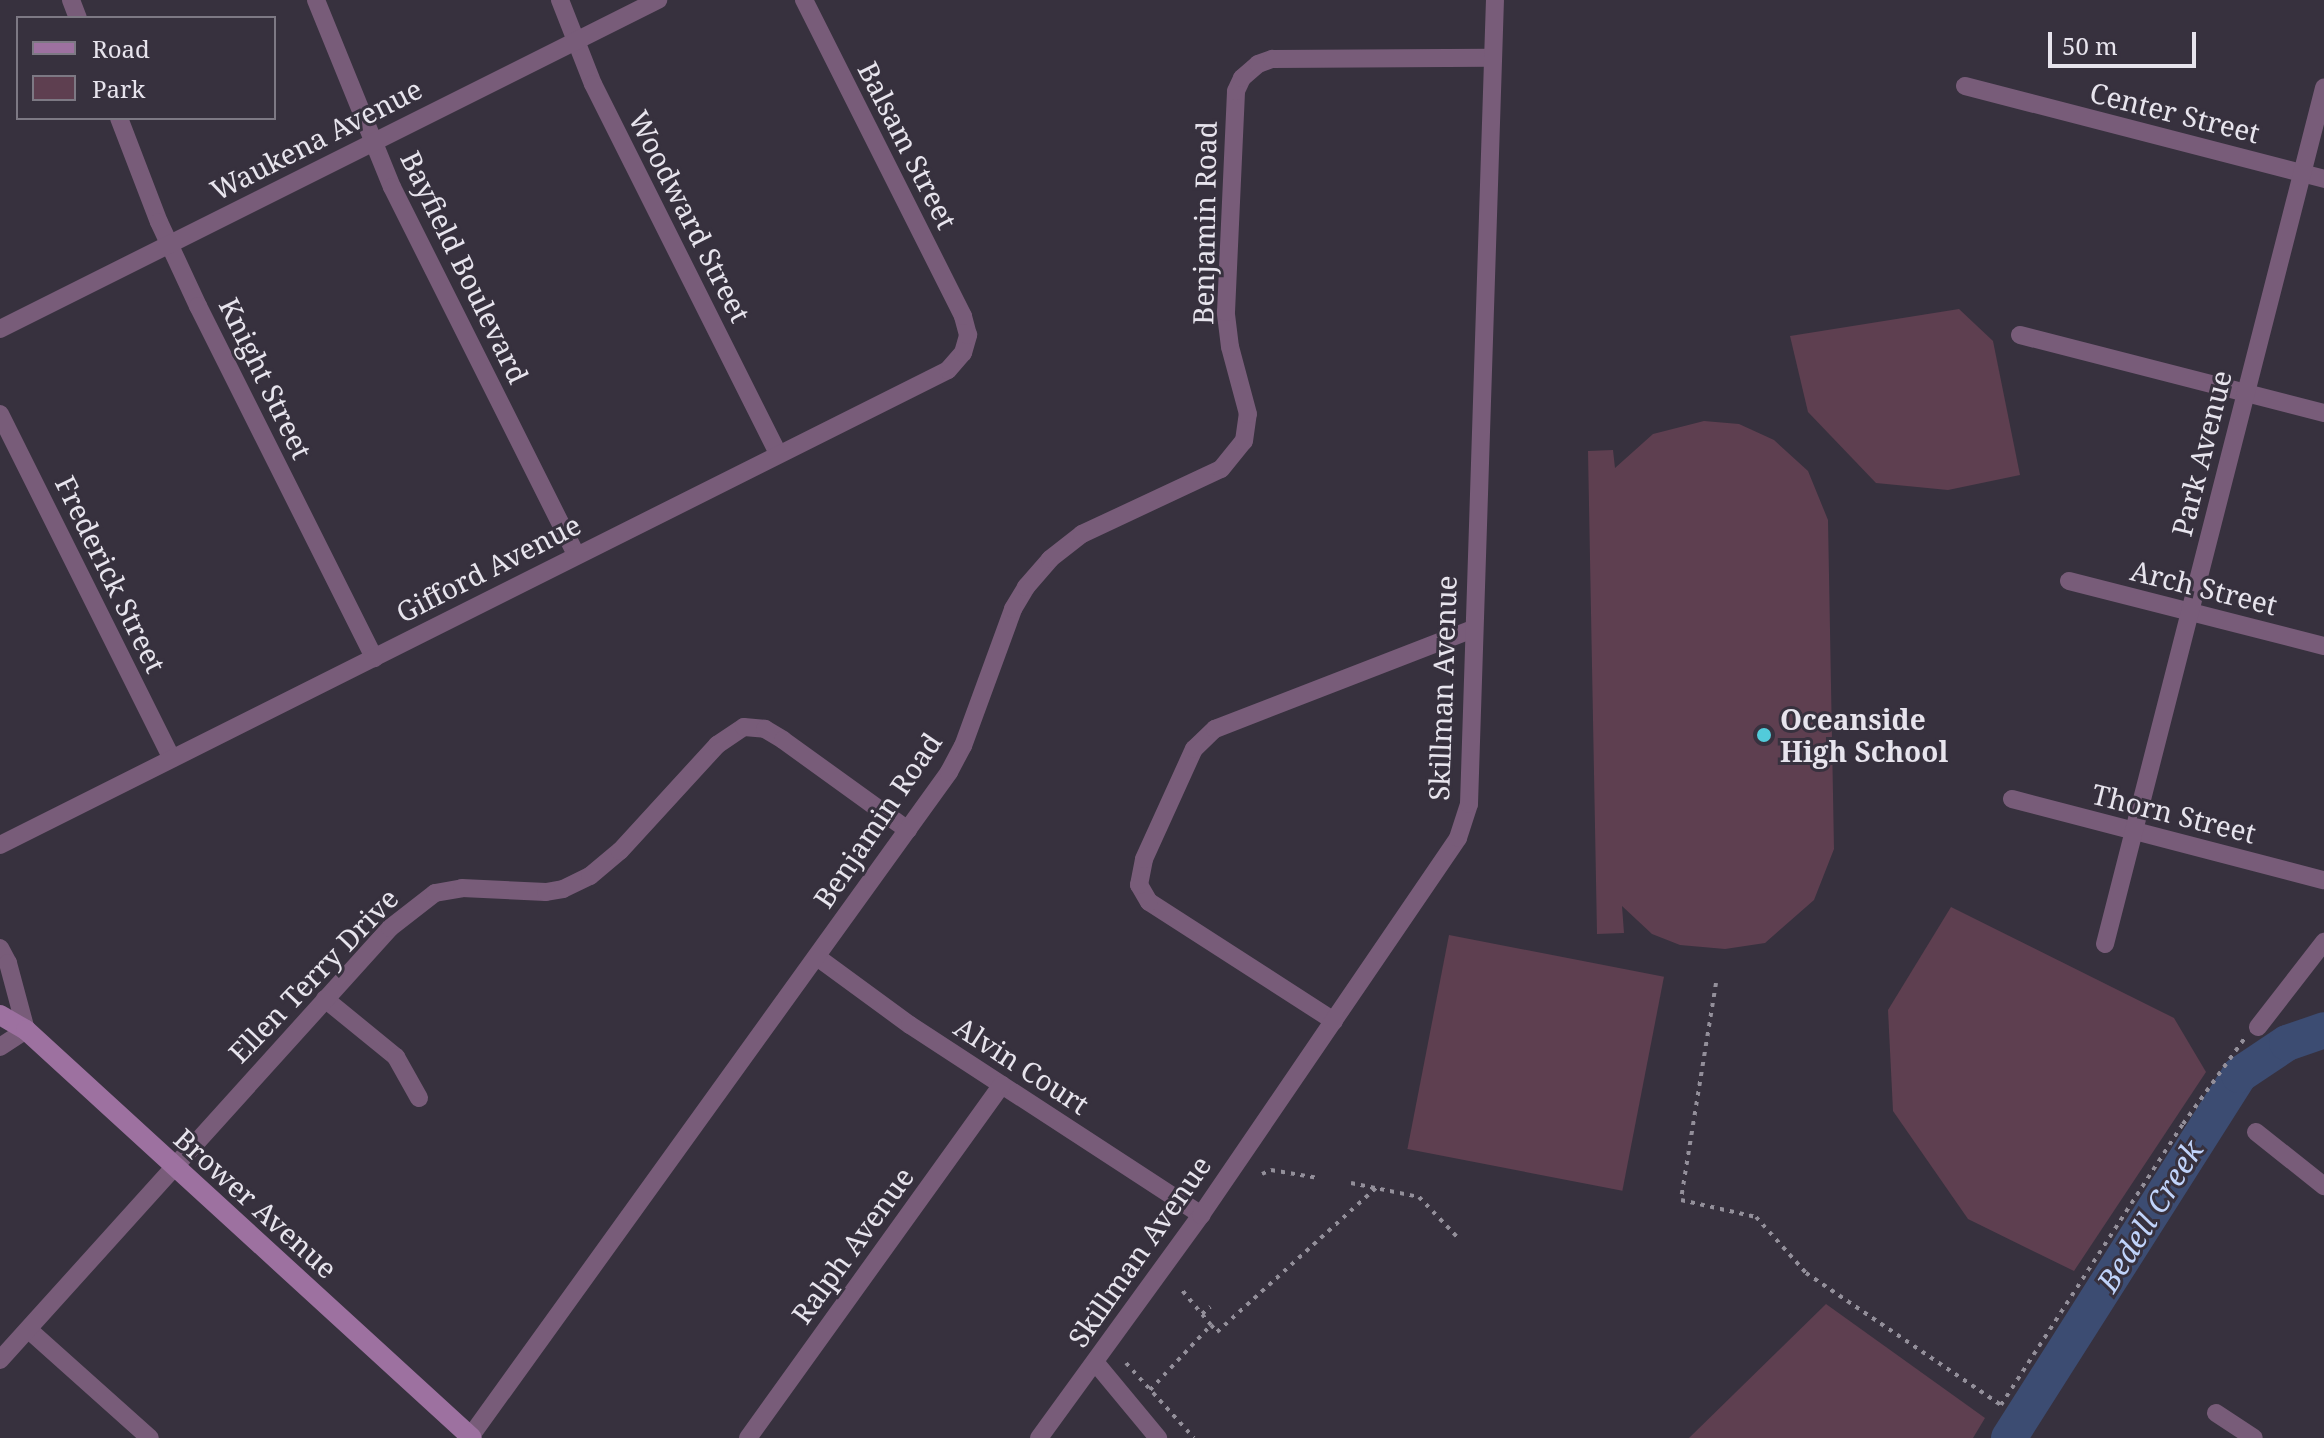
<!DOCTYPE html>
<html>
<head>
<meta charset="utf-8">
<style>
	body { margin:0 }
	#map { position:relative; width:2324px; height:1438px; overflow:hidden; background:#37313e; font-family:"Noto Serif",serif }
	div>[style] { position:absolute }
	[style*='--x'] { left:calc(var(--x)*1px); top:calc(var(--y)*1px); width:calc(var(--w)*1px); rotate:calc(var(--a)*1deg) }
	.green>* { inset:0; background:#5e3f50; transform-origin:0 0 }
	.water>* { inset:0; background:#3c4c72 }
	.river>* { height:36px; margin:-18px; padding:0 18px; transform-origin:18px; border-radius:18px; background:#3c4c72 }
	.path>* { height:4px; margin-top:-2px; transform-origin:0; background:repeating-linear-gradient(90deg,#938f9a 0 4px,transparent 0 10px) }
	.street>* { height:18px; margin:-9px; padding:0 9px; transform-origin:9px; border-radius:9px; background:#785c79 }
	.secondary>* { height:20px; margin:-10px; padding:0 10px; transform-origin:10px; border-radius:10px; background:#9d71a0 }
	.dots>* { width:22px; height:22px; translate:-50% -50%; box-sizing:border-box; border:4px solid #37313e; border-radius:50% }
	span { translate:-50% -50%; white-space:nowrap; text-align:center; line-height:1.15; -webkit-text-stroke:6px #37313e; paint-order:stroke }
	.street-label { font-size:28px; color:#e7e4ed }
	.poi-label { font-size:28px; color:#e7e4ed; font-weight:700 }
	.left { translate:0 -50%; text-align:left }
	.water-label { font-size:30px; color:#c0d3fa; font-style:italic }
	.legend { position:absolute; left:16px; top:16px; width:260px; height:104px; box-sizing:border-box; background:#37313e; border:2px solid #7d7984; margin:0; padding:10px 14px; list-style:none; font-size:24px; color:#e7e4ed }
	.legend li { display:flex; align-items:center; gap:16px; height:40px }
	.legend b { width:40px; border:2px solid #7d7984 }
	.scale { position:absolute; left:2048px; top:32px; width:148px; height:36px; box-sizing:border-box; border:4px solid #e7e4ed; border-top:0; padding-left:10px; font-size:24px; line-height:28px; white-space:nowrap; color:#e7e4ed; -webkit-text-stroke:6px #37313e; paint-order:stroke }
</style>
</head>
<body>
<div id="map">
	<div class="green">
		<i style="clip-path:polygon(1959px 309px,1993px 341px,2020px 475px,1948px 490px,1876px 483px,1808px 412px,1790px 336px)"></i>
		<i style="clip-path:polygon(1704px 421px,1739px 424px,1774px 440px,1808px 471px,1828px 520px,1834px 849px,1814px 900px,1765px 943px,1725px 949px,1680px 945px,1652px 934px,1622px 906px,1624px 933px,1597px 934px,1588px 451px,1613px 450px,1615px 468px,1653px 434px)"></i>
		<i style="clip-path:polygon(1951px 907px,2174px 1018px,2206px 1072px,2074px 1271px,1968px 1219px,1893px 1111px,1888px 1010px)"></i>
		<i style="left:1449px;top:935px;width:219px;height:218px;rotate:11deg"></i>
		<i style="clip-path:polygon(2305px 1021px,2287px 1043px,2300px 1047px,2267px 1069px,2250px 1054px)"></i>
		<i style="clip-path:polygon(1826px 1304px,1985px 1418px,1973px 1438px,1689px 1438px)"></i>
	</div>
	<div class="water">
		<i style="clip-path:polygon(2324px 1018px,2324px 1042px,2300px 1047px,2287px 1043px,2305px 1021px)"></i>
	</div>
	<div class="river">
		<i style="--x:2009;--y:1438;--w:430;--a:-57.6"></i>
		<i style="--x:2239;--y:1075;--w:58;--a:-33.7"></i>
		<i style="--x:2287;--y:1043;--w:39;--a:-19"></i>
	</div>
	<div class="path">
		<i style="--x:1716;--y:983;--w:220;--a:99.2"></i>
		<i style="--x:1681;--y:1200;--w:77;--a:12.8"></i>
		<i style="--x:1756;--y:1217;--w:75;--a:48.2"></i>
		<i style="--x:1806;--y:1273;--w:235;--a:34.1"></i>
		<i style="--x:2001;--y:1405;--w:335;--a:-57.1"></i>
		<i style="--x:2183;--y:1124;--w:105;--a:-54.3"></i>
		<i style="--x:1262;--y:1174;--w:10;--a:-24"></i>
		<i style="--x:1271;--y:1170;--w:48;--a:9.7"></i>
		<i style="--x:1351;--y:1183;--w:69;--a:11.6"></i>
		<i style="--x:1419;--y:1197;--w:59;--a:46.4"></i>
		<i style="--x:1202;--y:1314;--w:11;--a:-41"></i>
		<i style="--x:1211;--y:1325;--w:9;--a:49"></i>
		<i style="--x:1217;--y:1332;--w:216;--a:-42.2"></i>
		<i style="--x:1126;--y:1363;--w:101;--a:47.8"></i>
		<i style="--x:1150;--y:1390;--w:89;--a:-46.8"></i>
		<i style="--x:1211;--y:1325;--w:47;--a:-129.8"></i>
	</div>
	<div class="street">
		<i style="--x:71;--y:0;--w:19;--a:69"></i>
		<i style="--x:316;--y:0;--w:202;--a:67.9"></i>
		<i style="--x:392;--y:187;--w:411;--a:63.4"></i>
		<i style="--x:560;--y:0;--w:90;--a:68.6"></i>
		<i style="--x:593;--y:84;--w:413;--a:63.4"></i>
		<i style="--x:1965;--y:86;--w:371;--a:14.5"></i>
		<i style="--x:119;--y:118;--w:111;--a:69"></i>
		<i style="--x:159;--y:222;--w:93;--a:65.1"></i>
		<i style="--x:198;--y:306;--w:394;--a:63.4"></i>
		<i style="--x:0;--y:329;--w:736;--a:-26.57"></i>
		<i style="--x:2020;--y:335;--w:314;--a:14.4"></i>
		<i style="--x:0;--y:414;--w:385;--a:63.5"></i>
		<i style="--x:2069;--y:581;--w:263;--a:14.3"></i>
		<i style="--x:2012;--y:799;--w:322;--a:14.6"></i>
		<i style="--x:0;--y:845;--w:1060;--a:-26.61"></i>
		<i style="--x:948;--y:370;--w:23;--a:-49"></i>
		<i style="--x:963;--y:353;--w:19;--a:-74"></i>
		<i style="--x:968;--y:335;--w:20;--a:-105"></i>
		<i style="--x:963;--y:316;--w:354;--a:-116.7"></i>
		<i style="--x:2105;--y:944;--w:884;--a:-75.65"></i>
		<i style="--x:0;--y:948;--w:17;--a:62"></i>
		<i style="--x:8;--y:963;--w:69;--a:75"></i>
		<i style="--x:26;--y:1030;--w:31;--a:147"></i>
		<i style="--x:817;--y:957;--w:115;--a:36.2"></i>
		<i style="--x:910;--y:1025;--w:348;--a:33.1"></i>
		<i style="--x:325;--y:999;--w:92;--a:39.2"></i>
		<i style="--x:396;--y:1057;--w:47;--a:60.7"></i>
		<i style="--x:1334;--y:1021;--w:220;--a:-147.2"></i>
		<i style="--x:1149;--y:902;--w:20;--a:-120"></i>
		<i style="--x:1139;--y:885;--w:26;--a:-79"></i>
		<i style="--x:1144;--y:859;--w:121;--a:-65.6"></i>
		<i style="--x:1194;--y:749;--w:29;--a:-44"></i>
		<i style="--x:1215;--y:729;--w:277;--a:-21.2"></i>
		<i style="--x:2258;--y:1027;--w:108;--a:-52.2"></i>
		<i style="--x:2256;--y:1132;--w:87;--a:38.5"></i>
		<i style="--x:29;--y:1330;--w:162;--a:41.8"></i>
		<i style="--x:0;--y:1360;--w:582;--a:-47.92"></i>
		<i style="--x:390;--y:928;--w:57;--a:-37.9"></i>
		<i style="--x:435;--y:893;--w:27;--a:-10"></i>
		<i style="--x:462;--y:888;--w:84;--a:2.7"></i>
		<i style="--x:546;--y:892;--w:17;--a:-10"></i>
		<i style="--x:563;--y:889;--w:30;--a:-26"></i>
		<i style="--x:590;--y:876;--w:39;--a:-40"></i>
		<i style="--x:620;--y:851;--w:144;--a:-47.5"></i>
		<i style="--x:717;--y:745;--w:32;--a:-34"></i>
		<i style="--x:744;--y:727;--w:21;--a:5"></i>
		<i style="--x:765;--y:729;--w:21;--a:31"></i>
		<i style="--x:783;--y:740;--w:154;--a:35.8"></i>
		<i style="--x:1095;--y:1362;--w:99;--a:50.3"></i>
		<i style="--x:2216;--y:1413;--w:45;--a:33.3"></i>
		<i style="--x:470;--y:1437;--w:820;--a:-54.23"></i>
		<i style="--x:949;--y:772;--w:30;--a:-62"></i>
		<i style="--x:963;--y:746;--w:146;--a:-69.9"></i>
		<i style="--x:1013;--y:609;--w:26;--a:-59"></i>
		<i style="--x:1026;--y:587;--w:37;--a:-49"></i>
		<i style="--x:1050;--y:559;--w:41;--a:-38"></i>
		<i style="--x:1082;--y:534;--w:153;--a:-25.1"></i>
		<i style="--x:1221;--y:469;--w:36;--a:-51"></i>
		<i style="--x:1244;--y:441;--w:27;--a:-82"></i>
		<i style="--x:1248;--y:414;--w:69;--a:-105"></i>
		<i style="--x:1230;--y:347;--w:35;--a:-97"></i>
		<i style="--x:1226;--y:312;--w:221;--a:-87.4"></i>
		<i style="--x:1236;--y:91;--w:14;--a:-65"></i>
		<i style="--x:1242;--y:78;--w:21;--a:-41"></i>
		<i style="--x:1258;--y:64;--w:15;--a:-20"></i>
		<i style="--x:1272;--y:59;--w:219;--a:-0.3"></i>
		<i style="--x:748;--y:1438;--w:435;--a:-54.3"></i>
		<i style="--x:1039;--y:1438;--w:276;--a:-54"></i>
		<i style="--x:1201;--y:1215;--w:456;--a:-55.7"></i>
		<i style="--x:1458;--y:838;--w:36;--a:-72"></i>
		<i style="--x:1469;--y:804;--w:804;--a:-88.15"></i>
	</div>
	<div class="secondary">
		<i style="--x:0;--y:1015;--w:30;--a:30"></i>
		<i style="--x:26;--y:1030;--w:604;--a:42.45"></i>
	</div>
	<div class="dots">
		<i style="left:1764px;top:735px;background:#52cbda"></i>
	</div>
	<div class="street-label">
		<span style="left:2175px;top:112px;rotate:14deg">Center Street</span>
		<span style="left:316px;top:139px;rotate:-27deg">Waukena Avenue</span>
		<span style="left:908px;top:145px;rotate:63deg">Balsam Street</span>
		<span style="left:690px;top:216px;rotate:63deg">Woodward Street</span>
		<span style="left:1204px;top:223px;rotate:-89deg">Benjamin Road</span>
		<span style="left:465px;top:267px;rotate:64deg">Bayfield Boulevard</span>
		<span style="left:266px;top:378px;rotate:64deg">Knight Street</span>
		<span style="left:2201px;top:453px;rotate:-76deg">Park Avenue</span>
		<span style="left:488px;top:568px;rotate:-27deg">Gifford Avenue</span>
		<span style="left:111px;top:574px;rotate:64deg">Frederick Street</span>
		<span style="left:2204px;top:587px;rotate:14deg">Arch Street</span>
		<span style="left:1442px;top:688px;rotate:-88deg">Skillman Avenue</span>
		<span style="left:2174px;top:813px;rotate:14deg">Thorn Street</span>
		<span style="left:877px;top:820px;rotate:-56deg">Benjamin Road</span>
		<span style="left:313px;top:975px;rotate:-46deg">Ellen Terry Drive</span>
		<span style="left:1022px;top:1065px;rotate:33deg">Alvin Court</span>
		<span style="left:256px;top:1203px;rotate:42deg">Brower Avenue</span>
		<span style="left:852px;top:1245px;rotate:-54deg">Ralph Avenue</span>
		<span style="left:1139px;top:1251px;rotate:-55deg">Skillman Avenue</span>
	</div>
	<div class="poi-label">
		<span class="left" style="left:1780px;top:735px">Oceanside<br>High School</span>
	</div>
	<div class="water-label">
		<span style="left:2150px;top:1216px;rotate:-58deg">Bedell Creek</span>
	</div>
	<ul class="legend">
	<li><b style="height:10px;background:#9d71a0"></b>Road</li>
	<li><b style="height:22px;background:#5e3f50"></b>Park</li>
	</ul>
	<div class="scale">50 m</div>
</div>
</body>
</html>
